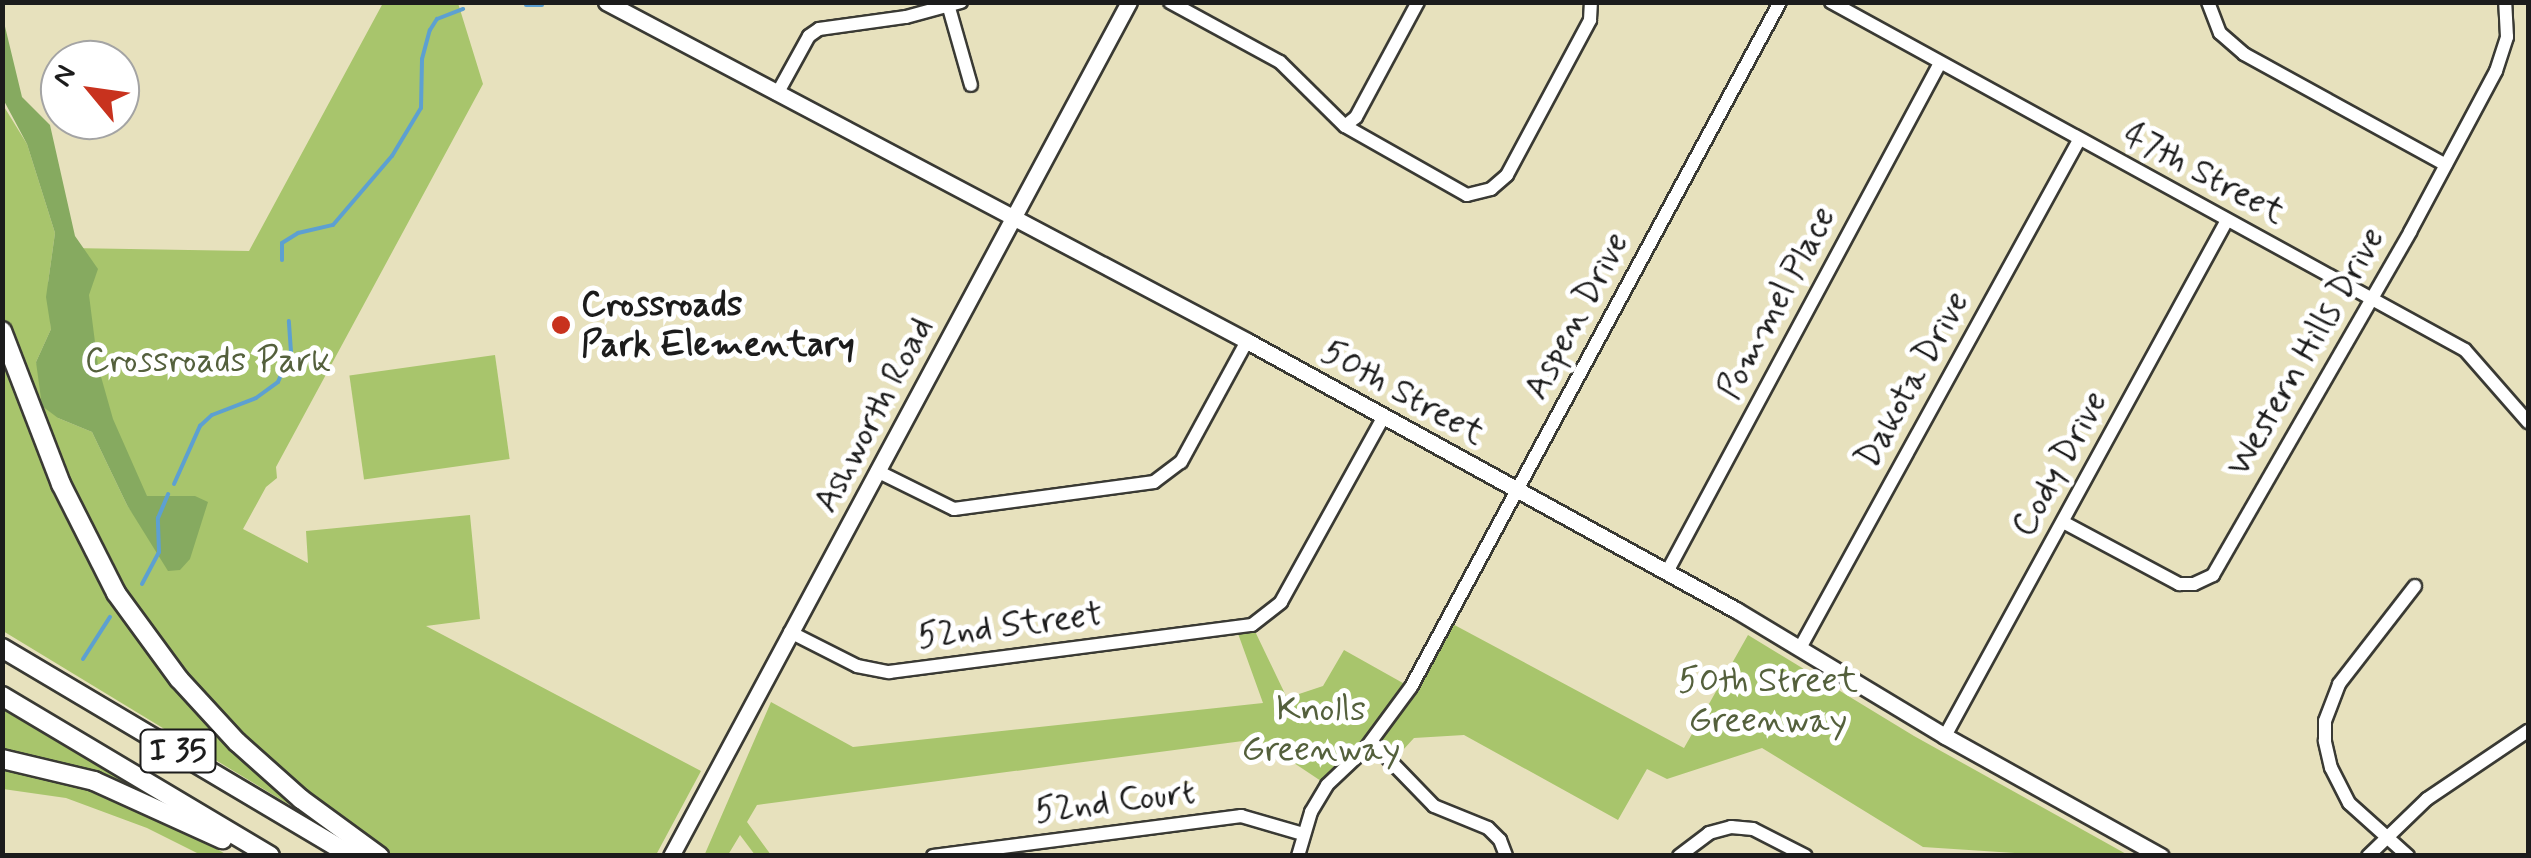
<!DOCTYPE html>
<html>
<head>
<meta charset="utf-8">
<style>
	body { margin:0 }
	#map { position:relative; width:2531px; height:858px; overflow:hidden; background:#e7e1bd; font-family:Mynerve,sans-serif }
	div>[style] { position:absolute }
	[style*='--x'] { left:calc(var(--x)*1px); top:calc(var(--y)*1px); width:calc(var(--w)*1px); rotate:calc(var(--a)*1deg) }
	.green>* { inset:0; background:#a8c56c; transform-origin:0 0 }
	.forest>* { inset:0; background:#86aa60 }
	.stream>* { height:4px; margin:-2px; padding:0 2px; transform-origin:2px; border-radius:2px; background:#5da0d1 }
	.roads { filter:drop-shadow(2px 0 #3a3a34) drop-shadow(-2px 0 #3a3a34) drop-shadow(0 2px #3a3a34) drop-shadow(0 -2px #3a3a34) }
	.minor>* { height:12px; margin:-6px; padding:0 6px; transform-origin:6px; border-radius:6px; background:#fff }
	.major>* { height:15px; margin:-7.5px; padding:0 7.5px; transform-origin:7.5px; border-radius:7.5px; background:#fff }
	.highway>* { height:18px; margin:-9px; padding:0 9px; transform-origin:9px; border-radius:9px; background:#fff }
	.dots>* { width:28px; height:28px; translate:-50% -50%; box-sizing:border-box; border:5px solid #fff; border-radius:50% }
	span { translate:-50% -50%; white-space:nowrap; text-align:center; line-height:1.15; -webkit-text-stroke:10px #fff; paint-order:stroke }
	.shield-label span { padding:2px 8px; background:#fff; border:2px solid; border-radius:8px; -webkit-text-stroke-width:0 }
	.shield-label { font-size:32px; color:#1c1c1c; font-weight:700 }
	.street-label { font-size:35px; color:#1c1c1c }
	.poi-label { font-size:35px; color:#1c1c1c; font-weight:700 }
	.left { translate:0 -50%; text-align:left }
	.park-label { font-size:35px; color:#54603c }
	.frame { position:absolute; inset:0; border:5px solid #1c1c1c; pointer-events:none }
	.north { position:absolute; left:40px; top:40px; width:100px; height:100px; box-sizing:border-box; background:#fff; border:2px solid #a4a4a4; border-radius:50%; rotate:299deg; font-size:28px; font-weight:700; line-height:40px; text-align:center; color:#1c1c1c }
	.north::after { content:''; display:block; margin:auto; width:35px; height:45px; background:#c8321e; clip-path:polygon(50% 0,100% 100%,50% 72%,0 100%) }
</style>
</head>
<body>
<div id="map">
	<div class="green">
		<i style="clip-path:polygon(383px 3px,458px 3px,483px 84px,276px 467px,277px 478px,266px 487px,243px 529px,308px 563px,306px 531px,470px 515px,480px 619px,426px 626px,701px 771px,656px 855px,388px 855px,297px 790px,206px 701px,131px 603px,61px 473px,3px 317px,3px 105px,27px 144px,55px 233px,48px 283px,51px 329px,36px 362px,58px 418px,92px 432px,127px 505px,147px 533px,84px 341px,70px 248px,249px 251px)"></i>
		<i style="clip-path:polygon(2px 350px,51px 477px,189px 702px,290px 799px,288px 804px,3px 631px)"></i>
		<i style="left:495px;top:355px;width:105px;height:147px;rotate:82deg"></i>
		<i style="clip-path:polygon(1447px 621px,1684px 748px,1748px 635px,1914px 736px,2128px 855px,2045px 855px,1923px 847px,1762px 748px,1667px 779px,1647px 769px,1618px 820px,1464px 735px,1414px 738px,1391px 763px,1371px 742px,1327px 785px,1258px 739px,757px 805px,747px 822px,771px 855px,755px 855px,740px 835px,728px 855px,704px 856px,771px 702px,853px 747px,1263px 703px,1236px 628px,1252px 625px,1287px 698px,1323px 686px,1344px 650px,1410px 687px)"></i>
		<i style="clip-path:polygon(2px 709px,148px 796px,3px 754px)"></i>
		<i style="clip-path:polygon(2px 767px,105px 794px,184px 829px,227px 855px,201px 855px,147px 828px,66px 798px,3px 789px)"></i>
	</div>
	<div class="forest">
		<i style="clip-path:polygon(2px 14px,22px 97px,50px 125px,75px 236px,98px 269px,89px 295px,98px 366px,113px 419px,147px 496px,195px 496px,208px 502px,190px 559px,180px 570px,168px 571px,127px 505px,92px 432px,58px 418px,42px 406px,36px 362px,51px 329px,46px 297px,55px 233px,27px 144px,3px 99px)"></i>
	</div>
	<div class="stream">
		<i style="--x:526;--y:5;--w:16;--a:0"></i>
		<i style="--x:282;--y:260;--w:17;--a:-90"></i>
		<i style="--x:282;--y:243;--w:19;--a:-32"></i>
		<i style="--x:298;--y:233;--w:36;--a:-13"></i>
		<i style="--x:333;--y:225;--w:91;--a:-49.5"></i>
		<i style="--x:392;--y:156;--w:56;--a:-58.9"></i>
		<i style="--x:421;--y:108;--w:49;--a:-88.8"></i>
		<i style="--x:422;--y:59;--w:30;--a:-75"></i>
		<i style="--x:430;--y:30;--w:13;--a:-58"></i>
		<i style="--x:437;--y:19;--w:28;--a:-21"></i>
		<i style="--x:174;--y:484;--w:64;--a:-65.9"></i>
		<i style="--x:200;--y:426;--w:16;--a:-43"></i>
		<i style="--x:212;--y:415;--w:47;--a:-21.1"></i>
		<i style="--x:256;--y:398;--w:27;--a:-36"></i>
		<i style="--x:278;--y:382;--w:33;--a:-67"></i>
		<i style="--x:291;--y:352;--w:31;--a:-94"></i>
		<i style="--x:142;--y:584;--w:36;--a:-62"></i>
		<i style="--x:159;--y:552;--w:34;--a:-92"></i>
		<i style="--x:158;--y:518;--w:26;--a:-67"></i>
		<i style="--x:83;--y:659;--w:50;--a:-57.3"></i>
	</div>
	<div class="roads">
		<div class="minor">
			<i style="--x:1170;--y:2;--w:125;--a:28.6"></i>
			<i style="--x:1280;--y:62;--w:91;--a:44.6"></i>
			<i style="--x:1345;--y:126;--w:140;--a:29.5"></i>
			<i style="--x:1467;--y:195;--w:25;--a:-14"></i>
			<i style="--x:1491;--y:189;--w:21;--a:-41"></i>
			<i style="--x:1507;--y:175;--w:176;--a:-61.8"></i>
			<i style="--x:1590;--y:20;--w:18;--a:-87"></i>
			<i style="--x:1831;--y:2;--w:723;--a:28.76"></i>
			<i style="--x:2465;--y:350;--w:96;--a:48.8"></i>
			<i style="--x:2208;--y:2;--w:33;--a:69"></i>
			<i style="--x:2220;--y:33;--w:32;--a:41"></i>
			<i style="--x:2244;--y:54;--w:230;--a:28.8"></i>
			<i style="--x:949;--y:8;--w:80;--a:74.1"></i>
			<i style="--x:777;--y:94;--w:66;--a:-61.1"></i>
			<i style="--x:809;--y:36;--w:12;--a:-35"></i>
			<i style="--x:819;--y:29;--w:88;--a:-7.9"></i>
			<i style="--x:906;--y:17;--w:57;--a:-15.3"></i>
			<i style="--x:1345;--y:126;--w:14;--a:-39"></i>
			<i style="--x:1356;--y:117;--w:131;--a:-61.7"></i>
			<i style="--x:877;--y:471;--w:86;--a:26.3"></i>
			<i style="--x:954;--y:509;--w:202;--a:-7.7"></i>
			<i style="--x:1154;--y:482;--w:34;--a:-37"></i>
			<i style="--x:1181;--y:462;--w:138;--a:-61.4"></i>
			<i style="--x:2063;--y:522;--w:132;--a:28.1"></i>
			<i style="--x:2179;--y:584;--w:15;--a:0"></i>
			<i style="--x:2194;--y:584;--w:21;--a:-25"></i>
			<i style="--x:2213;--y:575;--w:396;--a:-60.1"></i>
			<i style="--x:2410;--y:232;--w:183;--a:-61.9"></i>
			<i style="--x:2496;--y:71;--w:36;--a:-72"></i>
			<i style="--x:2507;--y:37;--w:35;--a:-93"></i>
			<i style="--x:1667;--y:572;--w:578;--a:-61.79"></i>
			<i style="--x:790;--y:632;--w:75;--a:26.9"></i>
			<i style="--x:857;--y:666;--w:33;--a:11"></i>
			<i style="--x:889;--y:672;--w:366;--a:-7.4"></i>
			<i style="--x:1252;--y:625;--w:37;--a:-38"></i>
			<i style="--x:1281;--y:602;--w:213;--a:-61"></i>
			<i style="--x:1800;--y:648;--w:580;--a:-61.22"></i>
			<i style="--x:1945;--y:736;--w:588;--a:-61.34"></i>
			<i style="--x:1372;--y:742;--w:89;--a:45.9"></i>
			<i style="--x:1434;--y:806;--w:58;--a:22.2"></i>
			<i style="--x:1488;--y:828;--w:17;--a:45"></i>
			<i style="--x:1500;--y:840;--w:17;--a:69"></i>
			<i style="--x:933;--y:856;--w:311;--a:-7.4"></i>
			<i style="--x:1241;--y:816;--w:65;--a:16.2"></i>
			<i style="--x:1298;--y:856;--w:46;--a:-73.5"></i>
			<i style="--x:1311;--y:812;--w:31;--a:-59"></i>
			<i style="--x:1327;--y:785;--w:54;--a:-43.5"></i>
			<i style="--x:1366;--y:748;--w:76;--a:-53.6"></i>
			<i style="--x:1411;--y:687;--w:778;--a:-61.69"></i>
			<i style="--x:1679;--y:856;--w:38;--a:-37"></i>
			<i style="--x:1709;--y:833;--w:23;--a:-15"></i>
			<i style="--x:1731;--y:827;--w:22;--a:5"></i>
			<i style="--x:1753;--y:829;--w:59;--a:27"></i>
			<i style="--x:2368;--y:856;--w:82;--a:-44"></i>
			<i style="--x:2427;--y:799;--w:122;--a:-34"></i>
			<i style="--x:2408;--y:856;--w:79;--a:-138.1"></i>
			<i style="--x:2349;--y:803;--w:39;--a:-117"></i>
			<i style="--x:2331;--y:768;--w:28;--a:-103"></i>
			<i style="--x:2325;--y:741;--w:20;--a:-90"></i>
			<i style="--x:2325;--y:721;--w:40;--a:-69"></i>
			<i style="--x:2339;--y:684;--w:124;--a:-52.2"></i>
		</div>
		<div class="major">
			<i style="--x:606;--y:2;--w:725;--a:27.87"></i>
			<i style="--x:1247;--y:341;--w:558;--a:28.82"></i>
			<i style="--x:1736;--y:610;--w:244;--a:31.1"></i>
			<i style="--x:1945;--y:736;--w:247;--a:29.1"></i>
			<i style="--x:671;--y:856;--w:969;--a:-61.8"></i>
		</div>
		<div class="highway">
			<i style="--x:2;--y:331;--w:164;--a:68.9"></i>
			<i style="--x:61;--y:484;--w:122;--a:63.2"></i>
			<i style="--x:116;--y:593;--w:107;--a:53.8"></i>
			<i style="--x:179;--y:679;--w:86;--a:47.4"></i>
			<i style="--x:237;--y:742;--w:86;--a:41.7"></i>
			<i style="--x:301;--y:799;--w:97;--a:36.2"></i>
			<i style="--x:2;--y:648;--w:407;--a:30.7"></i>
			<i style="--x:2;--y:696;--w:312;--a:30.8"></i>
			<i style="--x:2;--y:759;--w:95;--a:13.4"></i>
			<i style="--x:94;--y:781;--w:141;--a:24.4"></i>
		</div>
	</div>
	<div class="dots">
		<i style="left:561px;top:325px;background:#c8321e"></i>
	</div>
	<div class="shield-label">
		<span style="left:178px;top:751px">I 35</span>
	</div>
	<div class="street-label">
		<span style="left:2204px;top:174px;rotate:28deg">47th Street</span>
		<span style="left:1777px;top:303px;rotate:-62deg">Pommel Place</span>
		<span style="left:1577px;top:316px;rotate:-62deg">Aspen Drive</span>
		<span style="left:2306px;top:352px;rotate:-60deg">Western Hills Drive</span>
		<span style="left:1913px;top:380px;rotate:-61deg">Dakota Drive</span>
		<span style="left:1403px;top:393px;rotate:29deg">50th Street</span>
		<span style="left:874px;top:415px;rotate:-62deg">Ashworth Road</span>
		<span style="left:2060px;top:464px;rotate:-61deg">Cody Drive</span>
		<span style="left:1010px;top:626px;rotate:-7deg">52nd Street</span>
		<span style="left:1115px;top:802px;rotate:-7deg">52nd Court</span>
	</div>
	<div class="poi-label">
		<span class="left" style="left:581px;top:325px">Crossroads<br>Park Elementary</span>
	</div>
	<div class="park-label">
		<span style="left:208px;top:361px">Crossroads Park</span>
		<span style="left:1768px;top:701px">50th Street<br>Greenway</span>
		<span style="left:1321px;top:730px">Knolls<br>Greenway</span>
	</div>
	<div class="frame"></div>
	<div class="north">N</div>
</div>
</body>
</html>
